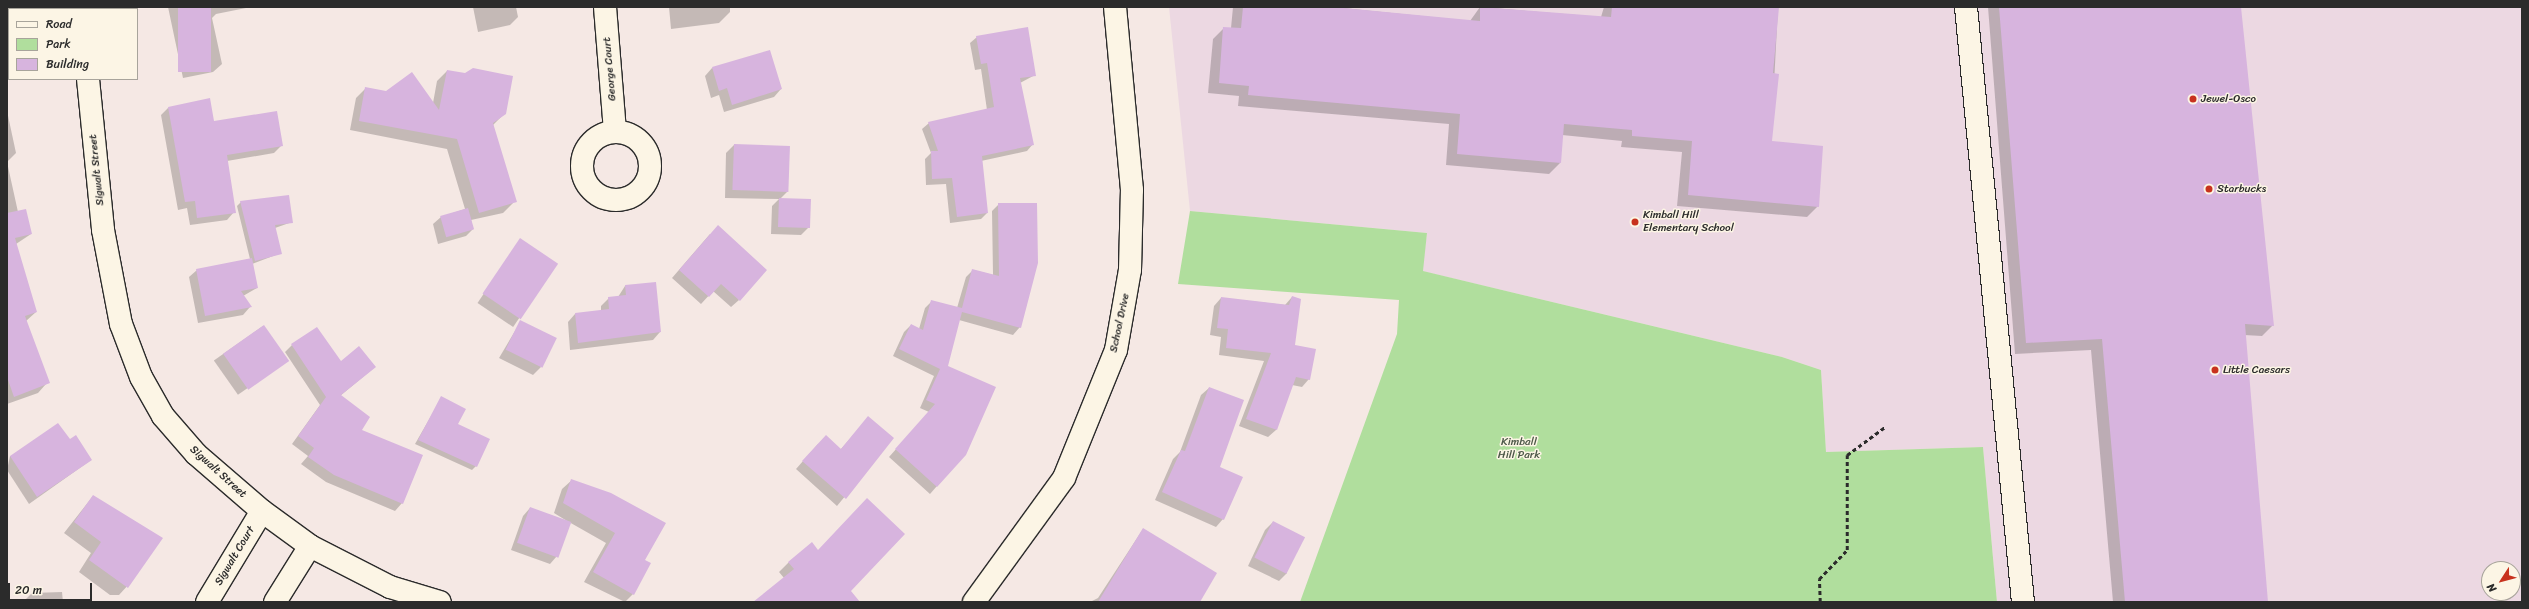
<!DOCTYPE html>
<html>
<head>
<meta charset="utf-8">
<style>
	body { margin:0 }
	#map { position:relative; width:2529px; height:609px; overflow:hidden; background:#f5e8e4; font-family:Sriracha,sans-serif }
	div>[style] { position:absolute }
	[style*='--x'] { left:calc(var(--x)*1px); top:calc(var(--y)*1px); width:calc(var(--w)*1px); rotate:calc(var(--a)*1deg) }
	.built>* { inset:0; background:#ecd8e2 }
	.green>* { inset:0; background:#b0de9d }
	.shadow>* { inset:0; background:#0003; transform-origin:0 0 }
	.building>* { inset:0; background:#d7b4de; transform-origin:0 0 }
	.path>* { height:2.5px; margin-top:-1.25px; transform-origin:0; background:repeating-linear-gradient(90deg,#2b2b2b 0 4px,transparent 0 7px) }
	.roads { filter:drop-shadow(1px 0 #2b2b2b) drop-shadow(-1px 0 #2b2b2b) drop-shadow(0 1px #2b2b2b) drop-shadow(0 -1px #2b2b2b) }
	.minor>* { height:22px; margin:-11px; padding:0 11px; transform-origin:11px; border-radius:11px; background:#fcf5e5 }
	.minor>.ring { margin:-11px; padding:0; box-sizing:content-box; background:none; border:22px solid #fcf5e5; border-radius:50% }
	.dots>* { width:11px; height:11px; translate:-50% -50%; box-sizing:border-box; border:2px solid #fcf5e5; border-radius:50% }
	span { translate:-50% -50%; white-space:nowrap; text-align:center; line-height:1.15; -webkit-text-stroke:3px #fcf5e5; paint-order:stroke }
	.street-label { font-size:11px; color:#2b2b2b }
	.poi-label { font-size:11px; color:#2b2b2b }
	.left { translate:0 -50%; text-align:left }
	.park-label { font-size:11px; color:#4c5848 }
	.frame { position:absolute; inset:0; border:8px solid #2b2b2b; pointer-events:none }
	.legend { position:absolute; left:8px; top:8px; width:130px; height:72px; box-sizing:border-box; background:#fcf5e5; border:1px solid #a8a49b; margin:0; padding:5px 7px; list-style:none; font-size:12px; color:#2b2b2b }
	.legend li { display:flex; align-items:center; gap:8px; height:20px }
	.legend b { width:20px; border:1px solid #a8a49b }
	.north { position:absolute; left:2481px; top:561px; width:40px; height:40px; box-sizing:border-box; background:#fcf5e5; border:1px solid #a8a49b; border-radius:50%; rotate:234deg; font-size:11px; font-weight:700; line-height:16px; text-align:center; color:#2b2b2b }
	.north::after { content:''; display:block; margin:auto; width:14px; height:18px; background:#c8321e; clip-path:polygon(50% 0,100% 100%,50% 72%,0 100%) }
	.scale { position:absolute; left:8px; top:583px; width:84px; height:18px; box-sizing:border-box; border:2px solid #2b2b2b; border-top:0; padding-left:5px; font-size:12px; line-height:14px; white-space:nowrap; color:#2b2b2b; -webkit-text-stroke:3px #fcf5e5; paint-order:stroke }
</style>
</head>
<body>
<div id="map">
	<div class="built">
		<i style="clip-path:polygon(evenodd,1169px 7px,2522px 7px,2522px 602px,1997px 602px,1983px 447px,1826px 452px,1821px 370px,1782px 357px,1422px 271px,1427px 233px,1190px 211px,1169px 7px,2489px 569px,2513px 569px,2513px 593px,2489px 593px,2489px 569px)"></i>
	</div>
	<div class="green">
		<i style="clip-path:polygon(1190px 211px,1427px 233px,1423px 271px,1782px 357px,1821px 370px,1826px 452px,1983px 447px,1997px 602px,1300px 602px,1397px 334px,1399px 300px,1178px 284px)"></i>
	</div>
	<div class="shadow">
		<i style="clip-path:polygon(168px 7px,251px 7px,216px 14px,212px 18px,222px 64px,213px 72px,183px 78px)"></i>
		<i style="clip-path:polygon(473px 7px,516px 7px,518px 17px,510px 25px,478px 32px)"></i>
		<i style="clip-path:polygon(669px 7px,730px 7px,730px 12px,719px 23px,671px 29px)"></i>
		<i style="clip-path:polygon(1233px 7px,1333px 7px,1470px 21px,1480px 7px,1601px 17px,1604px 7px,1778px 7px,1771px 142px,1818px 206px,1807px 217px,1677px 206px,1682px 152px,1621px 147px,1622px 141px,1562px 135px,1560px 163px,1549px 174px,1446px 165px,1449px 124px,1238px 106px,1239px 96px,1208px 93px,1213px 39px,1224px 28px,1231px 28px)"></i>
		<i style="clip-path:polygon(1988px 7px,2240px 7px,2273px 325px,2262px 336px,2244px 335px,2267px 602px,2113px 602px,2091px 350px,2015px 354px)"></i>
		<i style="clip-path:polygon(977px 37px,1035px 75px,1020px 83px,1033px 144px,1027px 151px,981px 161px,987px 213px,981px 219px,950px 223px,946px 184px,926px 185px,925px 159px,931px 153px,922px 129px,929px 123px,987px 110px,981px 69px,975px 70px,970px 43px)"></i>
		<i style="clip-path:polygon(712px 68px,781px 89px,774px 97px,724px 112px,719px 95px,711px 98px,705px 76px)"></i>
		<i style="clip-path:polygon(447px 71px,505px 113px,493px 125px,513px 203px,503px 213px,471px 220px,473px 229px,466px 236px,438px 244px,433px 224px,441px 217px,465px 209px,447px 149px,350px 130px,356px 98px,366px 88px,433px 103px,437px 81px)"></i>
		<i style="clip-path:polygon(168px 108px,282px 145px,274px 153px,227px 161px,234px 212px,227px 220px,190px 225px,187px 208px,178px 210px,161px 115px)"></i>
		<i style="clip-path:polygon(7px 111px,16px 153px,7px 162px)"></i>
		<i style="clip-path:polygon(734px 145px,788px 191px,780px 199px,809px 227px,801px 235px,771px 234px,772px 206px,779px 199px,725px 198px,726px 153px)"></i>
		<i style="clip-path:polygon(7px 162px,18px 212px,31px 234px,16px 244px,36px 312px,26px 321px,46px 384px,38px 393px,7px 404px)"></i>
		<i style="clip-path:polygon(241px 202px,292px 222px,275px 228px,281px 253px,252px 264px,257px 288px,243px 296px,250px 307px,243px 315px,198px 323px,189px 277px,197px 270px,250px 259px,237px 206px)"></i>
		<i style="clip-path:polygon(999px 204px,1020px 327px,1013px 335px,959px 320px,947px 366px,965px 454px,930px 494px,889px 457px,929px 412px,920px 408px,934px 376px,893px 356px,904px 332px,911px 325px,919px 329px,925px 308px,932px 301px,957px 308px,966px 277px,973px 270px,993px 275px,992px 211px)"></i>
		<i style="clip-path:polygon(710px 234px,739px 300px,731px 307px,713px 291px,701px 304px,672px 278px)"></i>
		<i style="left:520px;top:240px;width:43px;height:76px;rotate:34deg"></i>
		<i style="clip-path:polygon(655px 283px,660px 332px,653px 340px,570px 350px,568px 322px,575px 314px,601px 311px,601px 306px,609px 298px,618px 297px,625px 286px)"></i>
		<i style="clip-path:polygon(1292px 297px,1294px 346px,1309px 379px,1302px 387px,1292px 385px,1276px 430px,1268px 437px,1239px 426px,1264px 361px,1219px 355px,1221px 337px,1210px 335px,1214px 306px,1221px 298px,1285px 305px)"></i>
		<i style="clip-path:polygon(521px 321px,541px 367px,533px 375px,499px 358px)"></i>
		<i style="left:263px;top:326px;width:42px;height:60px;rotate:55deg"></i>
		<i style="clip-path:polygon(292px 345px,340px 362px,375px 367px,340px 396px,402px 503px,395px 511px,326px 482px,301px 464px,308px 456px,292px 444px,320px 405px,285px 352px)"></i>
		<i style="clip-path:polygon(1209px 388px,1223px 519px,1216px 527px,1155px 500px,1173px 459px,1180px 452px,1201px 395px)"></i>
		<i style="clip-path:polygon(442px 397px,476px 466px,472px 470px,415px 444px)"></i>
		<i style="clip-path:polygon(868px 418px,893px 438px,837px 506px,796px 469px,818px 444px,841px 449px)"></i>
		<i style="clip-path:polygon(10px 456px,91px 460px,29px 504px,7px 470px)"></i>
		<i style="clip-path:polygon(572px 480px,644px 560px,633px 594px,625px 602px,584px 582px,606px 543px,569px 522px,557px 556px,550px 564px,511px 550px,523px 516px,530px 508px,567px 521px,554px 513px,562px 489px)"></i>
		<i style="clip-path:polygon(93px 496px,130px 583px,119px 595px,110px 595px,79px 572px,91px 553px,64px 533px)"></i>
		<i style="clip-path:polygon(1273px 522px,1287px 573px,1279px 581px,1248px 566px,1265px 530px)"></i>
		<i style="clip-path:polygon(1143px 529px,1199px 602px,1090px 602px,1098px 598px)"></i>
		<i style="clip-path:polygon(789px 562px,850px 591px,846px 602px,755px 602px,784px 578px,779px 572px)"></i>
		<i style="clip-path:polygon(62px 592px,63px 602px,23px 602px,32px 593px)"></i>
	</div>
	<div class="building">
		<i style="left:178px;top:7px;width:33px;height:65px"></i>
		<i style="clip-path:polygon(1243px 7px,1333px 7px,1480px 21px,1480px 7px,1611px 17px,1612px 7px,1779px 7px,1773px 73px,1779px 74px,1772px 141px,1823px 146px,1819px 207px,1688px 195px,1692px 141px,1632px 136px,1632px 130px,1564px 124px,1561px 163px,1457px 154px,1460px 114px,1248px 95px,1249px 86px,1219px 83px,1223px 27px,1241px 28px)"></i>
		<i style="clip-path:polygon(1999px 7px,2241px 7px,2274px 326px,2245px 324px,2268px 602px,2125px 602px,2102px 339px,2026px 343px)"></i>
		<i style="clip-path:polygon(1028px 27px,1036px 76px,1020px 78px,1034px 145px,982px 156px,988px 213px,957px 217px,952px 178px,932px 179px,931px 151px,938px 151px,928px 122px,994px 107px,987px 63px,981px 64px,976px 36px)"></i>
		<i style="clip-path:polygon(770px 50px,782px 89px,732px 105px,727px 88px,719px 91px,712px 67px)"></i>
		<i style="clip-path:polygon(473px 68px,513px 76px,506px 114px,493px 123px,517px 202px,479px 213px,457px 139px,359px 121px,365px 87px,386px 91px,412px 72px,439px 110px,447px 70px,465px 73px)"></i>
		<i style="clip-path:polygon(210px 98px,214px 121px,277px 111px,283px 146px,227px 155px,236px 213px,197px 218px,195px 201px,185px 202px,168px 107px)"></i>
		<i style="left:734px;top:144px;width:56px;height:46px;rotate:2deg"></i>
		<i style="clip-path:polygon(289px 195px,293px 223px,275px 225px,282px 254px,255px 261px,240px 201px)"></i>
		<i style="left:779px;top:198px;width:32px;height:29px;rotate:2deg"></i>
		<i style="clip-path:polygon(998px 203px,1037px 203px,1038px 263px,1021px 328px,962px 312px,948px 366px,996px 387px,966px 455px,937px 487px,895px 449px,935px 404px,926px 400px,940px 369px,899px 349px,911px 324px,923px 330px,931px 300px,962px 308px,972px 269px,999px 276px)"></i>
		<i style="left:468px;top:208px;width:22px;height:29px;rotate:74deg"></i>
		<i style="clip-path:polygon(26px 209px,32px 234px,15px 238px,37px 312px,25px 316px,50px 383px,14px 397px,7px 377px,7px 213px)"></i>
		<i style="clip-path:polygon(718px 225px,767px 270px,740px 301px,721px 284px,709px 297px,679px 270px)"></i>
		<i style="left:520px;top:238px;width:46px;height:67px;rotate:34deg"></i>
		<i style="clip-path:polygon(252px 258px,258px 288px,241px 291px,252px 307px,205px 316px,196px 269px)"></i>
		<i style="clip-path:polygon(656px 282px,661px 332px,578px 343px,575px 313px,609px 309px,608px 297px,626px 295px,625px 285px)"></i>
		<i style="clip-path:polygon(1292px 296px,1301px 299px,1295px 345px,1316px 349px,1310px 380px,1296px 377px,1277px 430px,1246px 419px,1271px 353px,1226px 348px,1228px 329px,1217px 328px,1221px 297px,1289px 305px)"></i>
		<i style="left:520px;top:320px;width:41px;height:33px;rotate:26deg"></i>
		<i style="left:264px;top:325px;width:44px;height:50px;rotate:55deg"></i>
		<i style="clip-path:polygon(317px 327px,341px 361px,359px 346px,376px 367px,341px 395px,370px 417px,362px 430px,423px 455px,403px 504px,334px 475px,308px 457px,314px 448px,298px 436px,326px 397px,291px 344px)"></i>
		<i style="clip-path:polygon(1209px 387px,1244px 400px,1220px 467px,1243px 477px,1224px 520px,1162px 492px,1181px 450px,1185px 451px)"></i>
		<i style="clip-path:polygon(441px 396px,466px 409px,458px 424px,490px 439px,477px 467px,418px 440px)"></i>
		<i style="clip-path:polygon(868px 416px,894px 438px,846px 499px,802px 461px,826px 435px,841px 449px)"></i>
		<i style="clip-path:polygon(58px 423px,70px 439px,76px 435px,92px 460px,37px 497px,10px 456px)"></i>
		<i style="clip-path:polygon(571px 479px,611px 493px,666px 523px,645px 560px,651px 563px,634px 595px,593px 572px,615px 533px,563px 503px)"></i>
		<i style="clip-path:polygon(93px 495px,163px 538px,128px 588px,89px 560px,101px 542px,74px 522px)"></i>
		<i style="clip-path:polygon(867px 498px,905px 534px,851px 591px,860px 602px,753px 602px,794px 569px,788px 562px,812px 542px,818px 550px)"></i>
		<i style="left:530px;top:507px;width:44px;height:38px;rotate:20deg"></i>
		<i style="left:1273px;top:521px;width:36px;height:41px;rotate:27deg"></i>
		<i style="clip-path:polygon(1143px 528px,1217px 573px,1200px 602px,1098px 602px)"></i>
	</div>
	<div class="path">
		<i style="--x:1820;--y:602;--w:23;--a:-92"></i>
		<i style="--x:1819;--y:579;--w:40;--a:-46"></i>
		<i style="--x:1847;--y:550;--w:95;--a:-90"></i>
		<i style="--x:1847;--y:455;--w:47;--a:-36.4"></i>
	</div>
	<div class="roads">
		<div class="minor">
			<i style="--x:81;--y:7;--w:2;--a:90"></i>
			<i style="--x:605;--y:7;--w:124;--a:85.4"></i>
			<i style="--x:1966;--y:7;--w:598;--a:84.53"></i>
			<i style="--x:88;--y:79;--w:152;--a:84.3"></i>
			<i style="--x:103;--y:230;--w:96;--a:79.2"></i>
			<i style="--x:121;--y:324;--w:57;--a:69.3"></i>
			<i style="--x:141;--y:377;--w:45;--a:60.6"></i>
			<i style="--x:163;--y:416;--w:50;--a:49"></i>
			<i style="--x:196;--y:454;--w:87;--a:40.8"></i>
			<i style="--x:262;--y:511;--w:59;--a:36.1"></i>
			<i style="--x:310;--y:546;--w:90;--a:27.1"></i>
			<i style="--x:390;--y:587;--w:52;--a:16.7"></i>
			<i class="ring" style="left:582px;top:132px;width:46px;height:46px"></i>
			<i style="--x:207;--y:602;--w:106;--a:-58.9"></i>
			<i style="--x:275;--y:602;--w:66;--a:-58"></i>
			<i style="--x:974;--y:602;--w:153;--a:-54"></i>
			<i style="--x:1064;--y:478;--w:138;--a:-67.9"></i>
			<i style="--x:1116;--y:350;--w:81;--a:-80.1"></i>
			<i style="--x:1130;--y:270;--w:80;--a:-88.6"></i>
			<i style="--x:1132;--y:190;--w:184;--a:-95.3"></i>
		</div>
	</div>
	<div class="dots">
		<i style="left:2193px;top:99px;background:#c8321e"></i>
		<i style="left:2209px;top:189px;background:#c8321e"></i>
		<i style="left:1635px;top:222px;background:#c8321e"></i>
		<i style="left:2215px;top:370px;background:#c8321e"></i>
	</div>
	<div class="street-label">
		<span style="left:610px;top:69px;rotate:-95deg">George Court</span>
		<span style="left:97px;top:170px;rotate:-96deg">Sigwalt Street</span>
		<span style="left:1120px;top:323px;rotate:-78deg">School Drive</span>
		<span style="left:218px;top:472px;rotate:42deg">Sigwalt Street</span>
		<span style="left:235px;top:556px;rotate:-59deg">Sigwalt Court</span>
	</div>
	<div class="poi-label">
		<span class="left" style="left:2201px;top:99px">Jewel-Osco</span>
		<span class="left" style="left:2217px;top:189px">Starbucks</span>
		<span class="left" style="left:1643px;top:222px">Kimball Hill<br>Elementary School</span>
		<span class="left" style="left:2223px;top:370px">Little Caesars</span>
	</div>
	<div class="park-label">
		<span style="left:1519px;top:449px">Kimball<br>Hill Park</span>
	</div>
	<div class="frame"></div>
	<ul class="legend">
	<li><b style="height:5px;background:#fcf5e5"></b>Road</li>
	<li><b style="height:11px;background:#b0de9d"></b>Park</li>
	<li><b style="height:11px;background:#d7b4de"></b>Building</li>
	</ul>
	<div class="north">N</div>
	<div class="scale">20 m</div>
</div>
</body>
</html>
